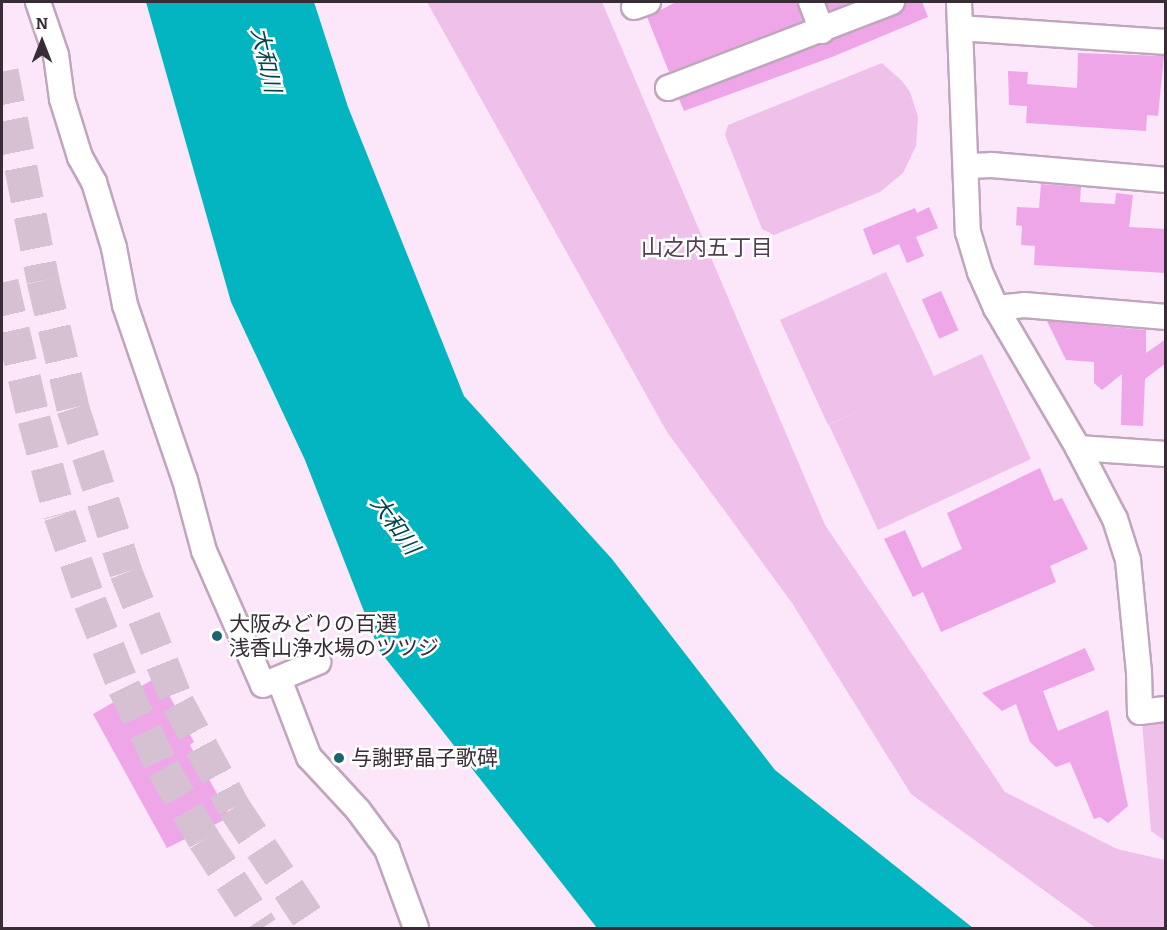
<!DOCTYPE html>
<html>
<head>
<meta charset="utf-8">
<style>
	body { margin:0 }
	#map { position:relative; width:1167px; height:930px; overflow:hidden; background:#fce6f9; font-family:Bitter,"Noto Sans JP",serif }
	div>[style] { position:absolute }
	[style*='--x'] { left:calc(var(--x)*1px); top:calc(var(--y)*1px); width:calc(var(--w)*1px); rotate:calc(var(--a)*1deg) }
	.green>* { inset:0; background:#efc0ea }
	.water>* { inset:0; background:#02b5c1 }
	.building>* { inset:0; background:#efa6e8; transform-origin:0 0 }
	.highway-tunnel>* { height:33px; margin-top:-16.5px; transform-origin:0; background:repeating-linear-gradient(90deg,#d5c1d2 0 33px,transparent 0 49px) }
	.roads { filter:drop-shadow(2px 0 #c0a6bd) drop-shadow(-2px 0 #c0a6bd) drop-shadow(0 2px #c0a6bd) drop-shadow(0 -2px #c0a6bd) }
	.minor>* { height:24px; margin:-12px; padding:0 12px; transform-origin:12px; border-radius:12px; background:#fff }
	.dots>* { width:16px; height:16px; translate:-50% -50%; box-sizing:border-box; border:3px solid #fff; border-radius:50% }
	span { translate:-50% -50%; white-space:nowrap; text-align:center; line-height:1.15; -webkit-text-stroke:5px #fff; paint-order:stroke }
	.poi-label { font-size:21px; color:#382d36 }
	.left { translate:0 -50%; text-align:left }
	.water-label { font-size:22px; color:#02454a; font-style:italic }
	.neighbourhood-label { font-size:22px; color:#533d51 }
	.frame { position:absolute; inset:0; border:3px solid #382d36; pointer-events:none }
	.north { position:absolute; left:12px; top:12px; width:60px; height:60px; -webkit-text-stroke:4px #fff; paint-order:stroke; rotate:0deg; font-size:16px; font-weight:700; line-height:24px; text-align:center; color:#382d36 }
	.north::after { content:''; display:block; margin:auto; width:21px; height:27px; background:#382d36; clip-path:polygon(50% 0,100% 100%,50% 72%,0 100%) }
</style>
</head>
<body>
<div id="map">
	<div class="green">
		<i style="clip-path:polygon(427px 2px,602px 2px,825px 525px,1005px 792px,1117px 849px,1165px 860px,1165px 928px,1096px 928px,911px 794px,792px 603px,667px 432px)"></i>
		<i style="clip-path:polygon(882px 63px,902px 81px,910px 92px,918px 117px,916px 146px,903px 173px,880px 192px,774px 235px,762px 229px,725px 135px,728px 125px)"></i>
		<i style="clip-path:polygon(886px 272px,934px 376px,982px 354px,1031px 459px,878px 530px,829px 425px,863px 409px,828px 425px,780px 320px)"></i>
		<i style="clip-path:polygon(1165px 717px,1165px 841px,1151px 831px,1142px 722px)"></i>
	</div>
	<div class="water">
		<i style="clip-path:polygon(146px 2px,314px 2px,348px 107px,464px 396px,612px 559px,775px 770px,973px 928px,597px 928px,379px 650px,305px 460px,231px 302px)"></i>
	</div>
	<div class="building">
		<i style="clip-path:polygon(676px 2px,797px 2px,803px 21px,669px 72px,647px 17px)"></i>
		<i style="clip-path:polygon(826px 2px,854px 2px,830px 11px)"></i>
		<i style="clip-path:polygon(906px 2px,922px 2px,928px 17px,832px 57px,684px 111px,679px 99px,897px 15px,903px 10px)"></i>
		<i style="clip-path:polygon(1078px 53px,1164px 56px,1158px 116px,1147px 115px,1146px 131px,1026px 123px,1027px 106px,1009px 105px,1008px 71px,1028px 72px,1027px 84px,1077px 88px)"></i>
		<i style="clip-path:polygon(1041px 184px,1081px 187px,1080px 202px,1115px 204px,1116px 193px,1133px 195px,1129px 227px,1166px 229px,1166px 273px,1034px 265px,1035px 246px,1021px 245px,1022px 226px,1016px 225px,1017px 207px,1039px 208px)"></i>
		<i style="clip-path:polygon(929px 207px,938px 228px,916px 237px,924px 256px,907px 263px,899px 244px,873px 255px,863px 229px,915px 208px,917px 213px)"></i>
		<i style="left:941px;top:291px;width:43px;height:21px;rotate:66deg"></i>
		<i style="clip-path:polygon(1047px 321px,1146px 330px,1146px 353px,1166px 339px,1166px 363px,1145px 379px,1143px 426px,1121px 425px,1122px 374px,1102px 390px,1094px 383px,1094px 362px,1066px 360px)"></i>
		<i style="clip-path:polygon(1040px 468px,1054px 501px,1062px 498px,1088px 549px,1050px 566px,1056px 582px,941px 632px,923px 592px,913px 597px,884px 539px,905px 530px,922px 568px,962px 549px,947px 513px)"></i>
		<i style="clip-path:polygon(1085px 648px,1095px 670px,1043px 691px,1058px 731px,1108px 710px,1128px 806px,1108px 823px,1100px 817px,1094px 819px,1070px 762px,1056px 767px,1030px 742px,1016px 704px,1002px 711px,982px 693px)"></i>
		<i style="clip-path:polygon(159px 676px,194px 742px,190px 745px,230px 817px,167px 848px,93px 714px)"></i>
	</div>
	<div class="highway-tunnel">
		<i style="--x:2;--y:71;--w:213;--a:78.9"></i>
		<i style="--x:43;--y:280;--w:131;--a:76.8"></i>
		<i style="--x:73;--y:408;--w:172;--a:72.1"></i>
		<i style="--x:126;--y:572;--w:141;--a:68.3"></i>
		<i style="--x:178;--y:703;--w:118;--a:61.7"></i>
		<i style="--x:234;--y:807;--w:146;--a:56.2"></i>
		<i style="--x:2;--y:282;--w:141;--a:76.9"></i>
		<i style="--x:34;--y:419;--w:99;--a:74.8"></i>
		<i style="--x:60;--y:515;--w:92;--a:71"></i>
		<i style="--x:90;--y:602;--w:92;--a:68.2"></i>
		<i style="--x:124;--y:687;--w:90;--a:64.3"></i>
		<i style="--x:163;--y:768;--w:82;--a:60"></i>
		<i style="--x:204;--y:839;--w:106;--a:56.9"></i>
	</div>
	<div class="roads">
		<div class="minor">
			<i style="--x:38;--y:2;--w:56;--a:71.2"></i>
			<i style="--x:56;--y:55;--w:44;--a:82.2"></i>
			<i style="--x:62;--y:99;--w:61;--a:72.8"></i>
			<i style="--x:80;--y:157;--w:29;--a:61"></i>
			<i style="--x:94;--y:182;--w:69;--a:73.1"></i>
			<i style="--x:114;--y:248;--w:58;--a:79.1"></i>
			<i style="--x:125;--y:305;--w:185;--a:71.1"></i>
			<i style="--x:185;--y:480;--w:73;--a:75"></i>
			<i style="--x:204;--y:551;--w:146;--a:66.2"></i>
			<i style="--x:263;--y:685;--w:60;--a:-22.7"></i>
			<i style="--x:811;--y:2;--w:31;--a:69"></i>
			<i style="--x:959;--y:2;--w:230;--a:87.8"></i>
			<i style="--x:968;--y:232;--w:42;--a:73.3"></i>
			<i style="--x:980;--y:272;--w:39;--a:66"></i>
			<i style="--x:996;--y:308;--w:162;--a:59.6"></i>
			<i style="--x:1078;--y:448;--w:80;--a:62.5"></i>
			<i style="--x:1115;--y:519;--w:43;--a:72.4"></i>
			<i style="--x:1128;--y:560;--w:113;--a:84.4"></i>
			<i style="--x:1139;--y:672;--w:40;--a:88.6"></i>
			<i style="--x:1140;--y:712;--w:26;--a:-7"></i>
			<i style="--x:634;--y:7;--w:15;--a:-20"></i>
			<i style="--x:960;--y:28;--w:206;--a:3.9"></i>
			<i style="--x:668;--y:88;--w:240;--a:-21"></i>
			<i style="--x:967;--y:166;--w:25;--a:-2"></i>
			<i style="--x:992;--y:165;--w:175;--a:4.9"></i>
			<i style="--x:996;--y:308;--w:28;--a:-6"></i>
			<i style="--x:1024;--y:305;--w:143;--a:4.8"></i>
			<i style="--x:1078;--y:448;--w:88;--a:3.9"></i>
			<i style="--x:279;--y:679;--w:84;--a:69"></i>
			<i style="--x:309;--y:757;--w:72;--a:47.2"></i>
			<i style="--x:358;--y:810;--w:49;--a:53.4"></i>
			<i style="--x:387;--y:849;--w:84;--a:69.8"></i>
		</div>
	</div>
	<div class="dots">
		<i style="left:217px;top:636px;background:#19676d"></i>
		<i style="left:339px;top:758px;background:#19676d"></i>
	</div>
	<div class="poi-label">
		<span class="left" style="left:229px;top:636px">大阪みどりの百選<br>浅香山浄水場のツツジ</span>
		<span class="left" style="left:351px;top:758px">与謝野晶子歌碑</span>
	</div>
	<div class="water-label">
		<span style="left:266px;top:60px;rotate:77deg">大和川</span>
		<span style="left:395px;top:525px;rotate:54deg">大和川</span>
	</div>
	<div class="neighbourhood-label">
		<span style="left:707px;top:248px">山之内五丁目</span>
	</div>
	<div class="frame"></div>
	<div class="north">N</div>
</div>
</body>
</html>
